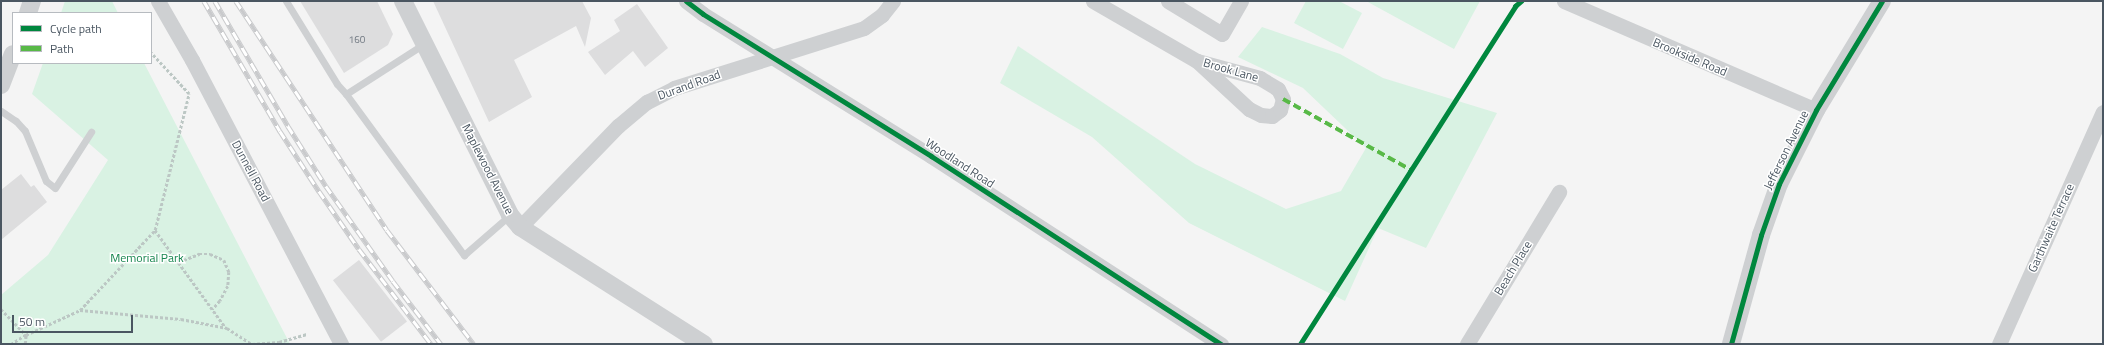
<!DOCTYPE html>
<html>
<head>
<meta charset="utf-8">
<style>
	body { margin:0 }
	#map { position:relative; width:2104px; height:345px; overflow:hidden; background:#f4f4f4; font-family:"Titillium Web",sans-serif }
	div>[style] { position:absolute }
	[style*='--x'] { left:calc(var(--x)*1px); top:calc(var(--y)*1px); width:calc(var(--w)*1px); rotate:calc(var(--a)*1deg) }
	.green>* { inset:0; background:#d9f2e3 }
	.building>* { inset:0; background:#ddddde; transform-origin:0 0 }
	.path>* { height:2.5px; margin-top:-1.25px; transform-origin:0; background:repeating-linear-gradient(90deg,#bcc7c4 0 3px,transparent 0 5px) }
	.service>* { height:7px; margin:-3.5px; padding:0 3.5px; transform-origin:3.5px; border-radius:3.5px; background:#ced0d2 }
	.minor>* { height:15px; margin:-7.5px; padding:0 7.5px; transform-origin:7.5px; border-radius:7.5px; background:#ced0d2 }
	.tertiary>* { height:18px; margin:-9px; padding:0 9px; transform-origin:9px; border-radius:9px; background:#ced0d2 }
	.rail>* { height:4.5px; margin-top:-2.25px; transform-origin:0; background:repeating-linear-gradient(90deg,#fff 0 9px,#c9cacc 0 18px); box-sizing:border-box; border-block:1px solid #c9cacc }
	.quiet>* { height:4px; margin-top:-2px; transform-origin:0; background:repeating-linear-gradient(90deg,#58b947 0 8px,transparent 0 12px) }
	.cycleway>* { height:5px; margin:-2.5px; padding:0 2.5px; transform-origin:2.5px; border-radius:2.5px; background:#00873e }
	span { translate:-50% -50%; white-space:nowrap; text-align:center; line-height:1.15; -webkit-text-stroke:3px #fff; paint-order:stroke }
	.number-label { font-size:10px; color:#707881 }
	.number-label span { -webkit-text-stroke-width:0 }
	.street-label { font-size:12px; color:#4a5661 }
	.park-label { font-size:12px; color:#17864f }
	.frame { position:absolute; inset:0; border:2px solid #4a5661; pointer-events:none }
	.legend { position:absolute; left:12px; top:12px; width:140px; height:52px; box-sizing:border-box; background:#fff; border:1px solid #b7bbc0; margin:0; padding:5px 7px; list-style:none; font-size:12px; color:#4a5661 }
	.legend li { display:flex; align-items:center; gap:8px; height:20px }
	.legend b { width:20px; border:1px solid #b7bbc0 }
	.scale { position:absolute; left:12px; top:315px; width:121px; height:18px; box-sizing:border-box; border:2px solid #4a5661; border-top:0; padding-left:5px; font-size:12px; line-height:14px; white-space:nowrap; color:#4a5661; -webkit-text-stroke:3px #fff; paint-order:stroke }
</style>
</head>
<body>
<div id="map">
	<div class="green">
		<i style="clip-path:polygon(65px 1px,112px 1px,118px 13px,61px 13px)"></i>
		<i style="clip-path:polygon(1306px 1px,1339px 1px,1362px 13px,1343px 49px,1294px 23px)"></i>
		<i style="clip-path:polygon(1366px 1px,1480px 1px,1454px 49px)"></i>
		<i style="clip-path:polygon(1262px 27px,1340px 54px,1383px 78px,1497px 113px,1426px 248px,1378px 228px,1345px 301px,1189px 223px,1092px 137px,1000px 83px,1018px 46px,1195px 164px,1286px 209px,1341px 191px,1366px 148px,1303px 88px,1238px 57px)"></i>
		<i style="clip-path:polygon(43px 63px,144px 63px,290px 344px,1px 344px,1px 295px,48px 255px,108px 160px,32px 94px)"></i>
	</div>
	<div class="building">
		<i style="clip-path:polygon(300px 1px,377px 1px,393px 34px,388px 45px,344px 73px)"></i>
		<i style="clip-path:polygon(433px 1px,582px 1px,591px 18px,585px 47px,576px 26px,514px 60px,532px 97px,489px 122px)"></i>
		<i style="clip-path:polygon(637px 4px,668px 48px,645px 67px,633px 51px,605px 75px,588px 52px,620px 31px,614px 20px)"></i>
		<i style="clip-path:polygon(21px 174px,31px 187px,34px 185px,47px 202px,1px 240px,1px 190px)"></i>
		<i style="left:359px;top:260px;width:78px;height:33px;rotate:52deg"></i>
	</div>
	<div class="path">
		<i style="--x:155;--y:230;--w:121;--a:54.1"></i>
		<i style="--x:179;--y:262;--w:22;--a:-22"></i>
		<i style="--x:199;--y:254;--w:11;--a:0"></i>
		<i style="--x:210;--y:254;--w:15;--a:23"></i>
		<i style="--x:224;--y:260;--w:13;--a:67"></i>
		<i style="--x:229;--y:272;--w:14;--a:94"></i>
		<i style="--x:228;--y:286;--w:17;--a:118"></i>
		<i style="--x:220;--y:301;--w:11;--a:131"></i>
		<i style="--x:1;--y:309;--w:36;--a:46"></i>
		<i style="--x:26;--y:335;--w:17;--a:147"></i>
		<i style="--x:80;--y:310;--w:110;--a:-46.8"></i>
		<i style="--x:155;--y:230;--w:140;--a:-76"></i>
		<i style="--x:189;--y:94;--w:56;--a:-132.8"></i>
		<i style="--x:25;--y:344;--w:9;--a:-84"></i>
		<i style="--x:26;--y:335;--w:60;--a:-24.8"></i>
		<i style="--x:80;--y:310;--w:101;--a:5.1"></i>
		<i style="--x:181;--y:319;--w:47;--a:11.1"></i>
		<i style="--x:227;--y:328;--w:30;--a:33"></i>
		<i style="--x:252;--y:344;--w:27;--a:-4"></i>
		<i style="--x:279;--y:342;--w:29;--a:-16"></i>
	</div>
	<div class="service">
		<i style="--x:286;--y:1;--w:97;--a:58.4"></i>
		<i style="--x:337;--y:84;--w:13;--a:48"></i>
		<i style="--x:346;--y:94;--w:200;--a:53.8"></i>
		<i style="--x:464;--y:255;--w:61;--a:-41"></i>
		<i style="--x:346;--y:94;--w:93;--a:-32.7"></i>
		<i style="--x:1;--y:111;--w:18;--a:34"></i>
		<i style="--x:16;--y:121;--w:13;--a:48"></i>
		<i style="--x:25;--y:131;--w:54;--a:67.2"></i>
		<i style="--x:46;--y:181;--w:11;--a:38"></i>
		<i style="--x:55;--y:188;--w:67;--a:-57.3"></i>
	</div>
	<div class="minor">
		<i style="--x:158;--y:1;--w:68;--a:60"></i>
		<i style="--x:192;--y:60;--w:321;--a:62.3"></i>
		<i style="--x:686;--y:1;--w:21;--a:37"></i>
		<i style="--x:703;--y:14;--w:269;--a:31.9"></i>
		<i style="--x:931;--y:156;--w:346;--a:33"></i>
		<i style="--x:1093;--y:1;--w:120;--a:30"></i>
		<i style="--x:1197;--y:61;--w:71;--a:42.7"></i>
		<i style="--x:1249;--y:109;--w:13;--a:27"></i>
		<i style="--x:1261;--y:115;--w:11;--a:5"></i>
		<i style="--x:1272;--y:116;--w:10;--a:-37"></i>
		<i style="--x:1280;--y:110;--w:11;--a:-75"></i>
		<i style="--x:1283;--y:99;--w:11;--a:-117"></i>
		<i style="--x:1278;--y:89;--w:21;--a:-149"></i>
		<i style="--x:1260;--y:78;--w:65;--a:-164.9"></i>
		<i style="--x:1168;--y:1;--w:63;--a:31.4"></i>
		<i style="--x:1222;--y:34;--w:38;--a:-60"></i>
		<i style="--x:1564;--y:1;--w:275;--a:23.4"></i>
		<i style="--x:520;--y:227;--w:141;--a:-45.9"></i>
		<i style="--x:618;--y:126;--w:38;--a:-40"></i>
		<i style="--x:647;--y:102;--w:30;--a:-27"></i>
		<i style="--x:674;--y:88;--w:199;--a:-17.5"></i>
		<i style="--x:864;--y:28;--w:22;--a:-36"></i>
		<i style="--x:882;--y:15;--w:18;--a:-52"></i>
		<i style="--x:1467;--y:344;--w:178;--a:-58.8"></i>
		<i style="--x:1999;--y:344;--w:254;--a:-65.9"></i>
	</div>
	<div class="tertiary">
		<i style="--x:403;--y:1;--w:239;--a:63.4"></i>
		<i style="--x:510;--y:215;--w:16;--a:50"></i>
		<i style="--x:520;--y:227;--w:218;--a:32.5"></i>
		<i style="--x:28;--y:13;--w:13;--a:-72"></i>
		<i style="--x:1;--y:85;--w:33;--a:-69"></i>
		<i style="--x:1731;--y:344;--w:113;--a:-74.6"></i>
		<i style="--x:1761;--y:235;--w:54;--a:-70.6"></i>
		<i style="--x:1779;--y:184;--w:83;--a:-63.4"></i>
		<i style="--x:1816;--y:110;--w:127;--a:-58.8"></i>
	</div>
	<div class="rail">
		<i style="--x:204;--y:1;--w:151;--a:59.7"></i>
		<i style="--x:280;--y:131;--w:72;--a:57"></i>
		<i style="--x:319;--y:191;--w:70;--a:55.4"></i>
		<i style="--x:359;--y:249;--w:119;--a:52.8"></i>
		<i style="--x:215;--y:1;--w:145;--a:59.7"></i>
		<i style="--x:288;--y:126;--w:71;--a:57.7"></i>
		<i style="--x:326;--y:186;--w:116;--a:54.8"></i>
		<i style="--x:393;--y:281;--w:79;--a:52.7"></i>
		<i style="--x:236;--y:1;--w:274;--a:56.6"></i>
		<i style="--x:387;--y:230;--w:143;--a:52.7"></i>
	</div>
	<div class="quiet">
		<i style="--x:1283;--y:99;--w:146;--a:29"></i>
	</div>
	<div class="cycleway">
		<i style="--x:686;--y:1;--w:21;--a:37"></i>
		<i style="--x:703;--y:14;--w:269;--a:31.9"></i>
		<i style="--x:931;--y:156;--w:346;--a:33"></i>
		<i style="--x:1300;--y:344;--w:401;--a:-57.5"></i>
		<i style="--x:1515;--y:6;--w:8;--a:-40"></i>
		<i style="--x:1731;--y:344;--w:113;--a:-74.6"></i>
		<i style="--x:1761;--y:235;--w:54;--a:-70.6"></i>
		<i style="--x:1779;--y:184;--w:83;--a:-63.4"></i>
		<i style="--x:1816;--y:110;--w:127;--a:-58.8"></i>
	</div>
	<div class="number-label">
		<span style="left:357px;top:40px">160</span>
	</div>
	<div class="street-label">
		<span style="left:1690px;top:57px;rotate:23deg">Brookside Road</span>
		<span style="left:1231px;top:70px;rotate:16deg">Brook Lane</span>
		<span style="left:689px;top:85px;rotate:-20deg">Durand Road</span>
		<span style="left:1786px;top:150px;rotate:-64deg">Jefferson Avenue</span>
		<span style="left:960px;top:163px;rotate:33deg">Woodland Road</span>
		<span style="left:488px;top:169px;rotate:63deg">Maplewood Avenue</span>
		<span style="left:251px;top:171px;rotate:62deg">Dunnell Road</span>
		<span style="left:2051px;top:228px;rotate:-66deg">Garthwaite Terrace</span>
		<span style="left:1513px;top:268px;rotate:-59deg">Beach Place</span>
	</div>
	<div class="park-label">
		<span style="left:147px;top:258px">Memorial Park</span>
	</div>
	<div class="frame"></div>
	<ul class="legend">
	<li><b style="height:5px;background:#00873e"></b>Cycle path</li>
	<li><b style="height:5px;background:#58b947"></b>Path</li>
	</ul>
	<div class="scale">50 m</div>
</div>
</body>
</html>
